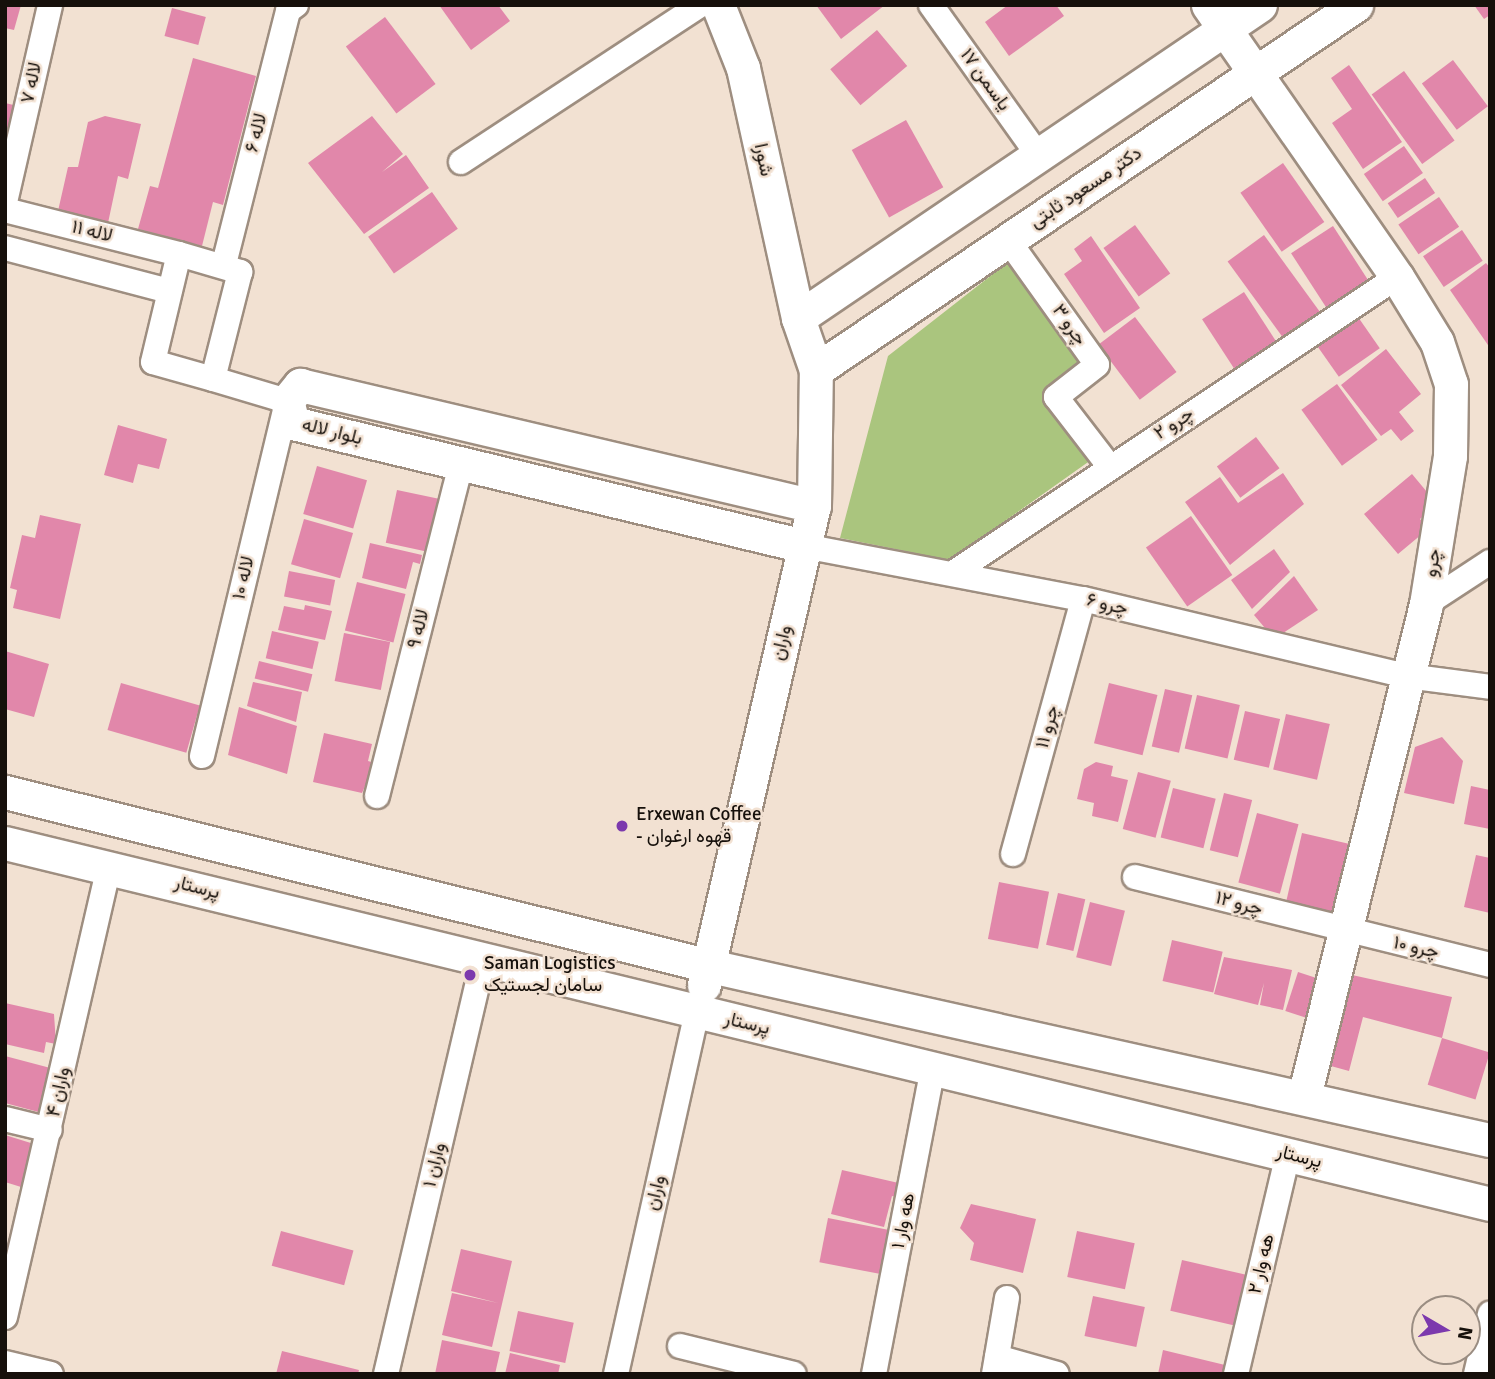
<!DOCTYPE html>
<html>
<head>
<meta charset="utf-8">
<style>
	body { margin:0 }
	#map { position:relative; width:1495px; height:1379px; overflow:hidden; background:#f2e1d2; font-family:Signika,Vazirmatn,sans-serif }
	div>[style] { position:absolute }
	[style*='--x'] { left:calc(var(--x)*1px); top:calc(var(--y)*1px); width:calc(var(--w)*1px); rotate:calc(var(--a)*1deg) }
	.green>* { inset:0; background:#aac57e }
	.building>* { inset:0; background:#e187aa; transform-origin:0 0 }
	.roads { filter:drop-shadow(2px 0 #9e8e80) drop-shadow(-2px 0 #9e8e80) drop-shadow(0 2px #9e8e80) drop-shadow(0 -2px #9e8e80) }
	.street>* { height:24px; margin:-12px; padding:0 12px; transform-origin:12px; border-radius:12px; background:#fff }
	.secondary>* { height:33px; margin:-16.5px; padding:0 16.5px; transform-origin:16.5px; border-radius:16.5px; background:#fff }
	.dots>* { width:19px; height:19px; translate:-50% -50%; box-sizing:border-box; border:4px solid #f2e1d2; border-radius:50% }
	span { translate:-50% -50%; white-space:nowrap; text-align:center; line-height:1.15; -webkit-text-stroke:5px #f2e1d2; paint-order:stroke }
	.street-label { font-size:19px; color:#16100b }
	.poi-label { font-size:19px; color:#16100b }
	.left { translate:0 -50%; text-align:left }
	.frame { position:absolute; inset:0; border:7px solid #16100b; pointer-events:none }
	.north { position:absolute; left:1411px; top:1295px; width:70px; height:70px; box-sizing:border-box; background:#f2e1d2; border:2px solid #9a8d82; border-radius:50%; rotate:100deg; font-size:19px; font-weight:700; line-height:28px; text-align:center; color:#16100b }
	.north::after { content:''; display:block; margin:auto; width:24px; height:32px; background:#7c39ad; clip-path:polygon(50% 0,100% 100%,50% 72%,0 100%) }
</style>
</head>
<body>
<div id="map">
	<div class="green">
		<i style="clip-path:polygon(1007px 263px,1081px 363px,1042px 399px,1091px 460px,950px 560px,840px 538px,888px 356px)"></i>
	</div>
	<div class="building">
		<i style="clip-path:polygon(5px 5px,21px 5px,14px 30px,5px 28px)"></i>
		<i style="clip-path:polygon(439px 5px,498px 5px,510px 21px,471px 50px)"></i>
		<i style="clip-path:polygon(816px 5px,885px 5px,841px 39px)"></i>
		<i style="clip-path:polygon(1008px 5px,1056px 5px,1064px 16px,1009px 56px,985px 22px)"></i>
		<i style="clip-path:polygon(1474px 5px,1490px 5px,1490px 15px,1484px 19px)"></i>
		<i style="left:172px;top:8px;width:35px;height:29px;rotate:15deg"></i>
		<i style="left:385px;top:17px;width:84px;height:49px;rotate:53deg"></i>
		<i style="left:877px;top:30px;width:47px;height:61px;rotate:50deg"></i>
		<i style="clip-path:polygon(193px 58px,256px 76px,223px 205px,213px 202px,202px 246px,138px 229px,150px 186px,158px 188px)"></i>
		<i style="left:1453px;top:60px;width:58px;height:39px;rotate:53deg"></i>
		<i style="clip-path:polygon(1349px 65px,1402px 142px,1363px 169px,1332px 123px,1352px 109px,1331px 78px)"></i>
		<i style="left:1404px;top:71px;width:86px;height:40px;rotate:54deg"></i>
		<i style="clip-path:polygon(5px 103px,18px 106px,5px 151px)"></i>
		<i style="clip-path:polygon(105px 116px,141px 124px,128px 179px,118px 176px,108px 223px,58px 211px,68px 167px,78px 167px,88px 122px)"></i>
		<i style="clip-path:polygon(372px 116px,403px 154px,382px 172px,406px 155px,429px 188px,364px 234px,308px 163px)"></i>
		<i style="left:906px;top:120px;width:77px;height:62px;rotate:61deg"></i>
		<i style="left:1404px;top:146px;width:33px;height:49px;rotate:55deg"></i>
		<i style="left:1283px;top:163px;width:72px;height:52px;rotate:55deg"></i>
		<i style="left:1425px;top:178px;width:18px;height:45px;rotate:56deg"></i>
		<i style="left:432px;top:192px;width:45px;height:78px;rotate:55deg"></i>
		<i style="left:1439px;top:197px;width:36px;height:49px;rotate:56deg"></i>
		<i style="left:1135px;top:225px;width:60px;height:39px;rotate:54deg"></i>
		<i style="left:1333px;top:226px;width:67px;height:50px;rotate:57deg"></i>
		<i style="left:1462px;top:230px;width:37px;height:47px;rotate:56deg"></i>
		<i style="left:1264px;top:235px;width:99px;height:45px;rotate:54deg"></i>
		<i style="clip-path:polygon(1091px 236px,1140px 308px,1104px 333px,1064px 274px,1082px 261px,1074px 249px)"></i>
		<i style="clip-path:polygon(1486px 263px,1490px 268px,1490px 348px,1450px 290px)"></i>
		<i style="left:1244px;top:292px;width:60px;height:50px;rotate:57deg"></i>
		<i style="left:1135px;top:317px;width:69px;height:46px;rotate:53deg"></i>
		<i style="left:1358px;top:317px;width:38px;height:50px;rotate:55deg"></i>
		<i style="clip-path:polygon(1386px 349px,1421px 394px,1399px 412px,1414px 431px,1401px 441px,1391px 429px,1381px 436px,1341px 385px)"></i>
		<i style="left:1337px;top:384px;width:69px;height:44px;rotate:54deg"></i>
		<i style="clip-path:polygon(118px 425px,167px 439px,159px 469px,138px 464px,133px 483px,104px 475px)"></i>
		<i style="left:1256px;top:437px;width:39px;height:49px;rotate:53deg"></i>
		<i style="left:317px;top:466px;width:52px;height:50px;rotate:16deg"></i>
		<i style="clip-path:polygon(1283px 473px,1304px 504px,1230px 565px,1185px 502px,1220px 477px,1238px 503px)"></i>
		<i style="clip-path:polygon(1412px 474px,1437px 504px,1420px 519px,1428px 529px,1398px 554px,1364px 514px)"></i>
		<i style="left:397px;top:490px;width:45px;height:54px;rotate:12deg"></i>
		<i style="clip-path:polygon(40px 515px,81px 524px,60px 619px,13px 608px,17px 590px,10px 588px,22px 535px,35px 538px)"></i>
		<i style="left:1191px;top:516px;width:72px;height:55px;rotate:55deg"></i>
		<i style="left:304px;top:519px;width:51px;height:47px;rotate:16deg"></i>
		<i style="clip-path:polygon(370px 543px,422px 555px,420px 564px,413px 562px,406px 589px,362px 578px)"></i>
		<i style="clip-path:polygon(1274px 549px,1290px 572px,1252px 609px,1231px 580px)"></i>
		<i style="left:289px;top:571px;width:47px;height:26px;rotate:11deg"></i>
		<i style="clip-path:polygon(1294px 576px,1318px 610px,1274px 639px,1254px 615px)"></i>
		<i style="left:357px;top:582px;width:50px;height:50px;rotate:14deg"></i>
		<i style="clip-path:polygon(305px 605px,332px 611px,325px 640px,278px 630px,284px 606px,304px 610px)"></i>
		<i style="left:272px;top:631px;width:48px;height:28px;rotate:13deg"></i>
		<i style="left:344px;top:633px;width:47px;height:49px;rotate:11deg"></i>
		<i style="clip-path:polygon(5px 651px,49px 664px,34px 717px,5px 709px)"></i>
		<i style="left:259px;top:661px;width:55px;height:18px;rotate:14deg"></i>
		<i style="clip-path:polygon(253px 682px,302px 692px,296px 722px,247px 706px)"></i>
		<i style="left:121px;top:683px;width:82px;height:49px;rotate:16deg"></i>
		<i style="left:1109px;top:683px;width:50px;height:62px;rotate:14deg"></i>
		<i style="left:1165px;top:689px;width:28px;height:59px;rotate:13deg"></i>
		<i style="left:1197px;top:695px;width:44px;height:55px;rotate:13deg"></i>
		<i style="clip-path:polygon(239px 707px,297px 726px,287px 774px,228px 755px)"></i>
		<i style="left:1245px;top:711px;width:36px;height:50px;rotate:13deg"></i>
		<i style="left:1286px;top:714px;width:45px;height:57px;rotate:13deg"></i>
		<i style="clip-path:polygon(324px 733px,372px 744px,368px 761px,375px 763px,362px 793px,313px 782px)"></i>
		<i style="clip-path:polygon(1442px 737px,1463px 761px,1454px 804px,1404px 793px,1415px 747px)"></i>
		<i style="clip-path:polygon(1096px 762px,1113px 766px,1111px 776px,1128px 780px,1118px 822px,1092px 816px,1094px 803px,1077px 799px,1084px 769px)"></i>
		<i style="left:1138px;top:772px;width:34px;height:59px;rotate:15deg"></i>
		<i style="clip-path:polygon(1471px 786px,1490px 790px,1490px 829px,1464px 824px)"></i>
		<i style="left:1173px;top:788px;width:44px;height:51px;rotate:14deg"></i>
		<i style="left:1224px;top:793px;width:29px;height:59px;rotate:14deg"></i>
		<i style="left:1257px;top:813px;width:43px;height:72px;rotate:15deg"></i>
		<i style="left:1302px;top:833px;width:49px;height:72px;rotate:13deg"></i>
		<i style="clip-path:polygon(1476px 855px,1490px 858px,1490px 913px,1464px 907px)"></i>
		<i style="left:999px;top:882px;width:51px;height:58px;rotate:11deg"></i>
		<i style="left:1058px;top:893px;width:28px;height:53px;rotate:13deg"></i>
		<i style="left:1090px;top:902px;width:36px;height:57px;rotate:14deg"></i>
		<i style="left:1172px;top:940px;width:52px;height:42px;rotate:13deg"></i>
		<i style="clip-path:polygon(1224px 957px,1292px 970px,1283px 1010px,1260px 1005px,1264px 983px,1258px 1005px,1214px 994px)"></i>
		<i style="left:1298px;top:972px;width:29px;height:41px;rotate:18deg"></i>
		<i style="clip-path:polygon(1352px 975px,1452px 997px,1442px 1038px,1363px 1017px,1349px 1071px,1320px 1063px,1335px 1010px,1344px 1013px)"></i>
		<i style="clip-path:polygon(5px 1003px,54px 1014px,56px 1044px,46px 1042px,44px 1053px,5px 1044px)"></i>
		<i style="left:1442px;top:1038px;width:50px;height:49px;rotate:17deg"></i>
		<i style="clip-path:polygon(5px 1056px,58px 1070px,46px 1114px,5px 1103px)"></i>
		<i style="clip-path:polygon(5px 1135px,34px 1144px,21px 1187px,5px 1182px)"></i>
		<i style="clip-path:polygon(842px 1170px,903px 1184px,899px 1198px,892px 1196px,884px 1227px,831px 1214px)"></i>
		<i style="clip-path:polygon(971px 1204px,1036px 1219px,1023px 1273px,970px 1260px,974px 1243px,960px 1228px)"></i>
		<i style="left:828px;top:1218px;width:61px;height:45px;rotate:11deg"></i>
		<i style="left:281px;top:1231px;width:75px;height:36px;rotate:15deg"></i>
		<i style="left:1077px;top:1231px;width:59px;height:47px;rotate:12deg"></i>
		<i style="clip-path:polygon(461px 1249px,512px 1261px,492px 1347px,442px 1335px,452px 1293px,498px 1303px,451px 1291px)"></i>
		<i style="left:1182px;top:1260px;width:67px;height:52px;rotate:13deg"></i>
		<i style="left:1093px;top:1296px;width:53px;height:41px;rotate:12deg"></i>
		<i style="left:518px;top:1311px;width:57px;height:41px;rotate:12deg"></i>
		<i style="clip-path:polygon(442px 1340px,500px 1352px,495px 1374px,435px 1374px)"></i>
		<i style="clip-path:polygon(1163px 1350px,1225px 1365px,1223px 1374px,1158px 1374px)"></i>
		<i style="clip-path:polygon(282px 1351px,359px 1370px,358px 1374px,276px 1374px)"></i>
		<i style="clip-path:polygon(510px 1353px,560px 1365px,558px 1374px,505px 1374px)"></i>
	</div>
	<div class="roads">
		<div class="street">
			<i style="--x:931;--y:5;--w:184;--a:54.5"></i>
			<i style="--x:461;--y:162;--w:286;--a:-33.3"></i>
			<i style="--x:5;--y:202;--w:202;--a:-77.1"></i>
			<i style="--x:5;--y:210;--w:179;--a:14.2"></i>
			<i style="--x:1008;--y:240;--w:153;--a:54.5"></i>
			<i style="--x:1097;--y:365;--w:52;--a:142"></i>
			<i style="--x:1056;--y:397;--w:88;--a:52.4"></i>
			<i style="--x:5;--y:248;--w:170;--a:14.7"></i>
			<i style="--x:179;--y:254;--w:64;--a:16.4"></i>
			<i style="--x:240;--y:272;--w:110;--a:104.2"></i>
			<i style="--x:213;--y:379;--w:62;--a:-164.2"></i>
			<i style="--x:153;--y:362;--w:111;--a:-76.5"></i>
			<i style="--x:224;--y:264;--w:261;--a:-75.8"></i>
			<i style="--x:288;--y:11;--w:10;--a:-37"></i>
			<i style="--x:804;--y:546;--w:284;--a:10.8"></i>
			<i style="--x:1083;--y:599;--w:333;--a:13.4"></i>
			<i style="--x:1407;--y:676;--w:84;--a:7.5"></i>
			<i style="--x:953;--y:573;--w:534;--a:-33.69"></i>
			<i style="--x:1426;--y:604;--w:77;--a:-33.3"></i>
			<i style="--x:202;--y:756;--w:365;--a:-76.5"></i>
			<i style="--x:287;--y:401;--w:77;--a:-163.4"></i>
			<i style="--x:377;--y:796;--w:343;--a:-75.8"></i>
			<i style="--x:1013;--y:854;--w:264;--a:-74.6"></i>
			<i style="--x:1135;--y:877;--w:366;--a:13.9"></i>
			<i style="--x:5;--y:1119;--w:46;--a:13.7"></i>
			<i style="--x:5;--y:1317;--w:462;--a:-77"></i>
			<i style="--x:680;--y:1346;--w:117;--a:13.8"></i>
			<i style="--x:997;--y:1357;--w:62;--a:15.8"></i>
			<i style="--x:5;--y:1363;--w:47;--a:13.4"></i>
			<i style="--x:386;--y:1374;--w:428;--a:-76.8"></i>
			<i style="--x:616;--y:1374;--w:370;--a:-77.4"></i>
			<i style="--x:874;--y:1374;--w:313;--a:-79.1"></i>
			<i style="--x:994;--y:1374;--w:77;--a:-80.3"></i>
			<i style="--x:1236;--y:1374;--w:226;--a:-76.7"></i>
			<i style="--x:1476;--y:1374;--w:62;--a:-76.9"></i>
		</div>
		<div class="secondary">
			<i style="--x:1208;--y:5;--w:331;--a:55.2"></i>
			<i style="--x:1397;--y:277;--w:76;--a:58.4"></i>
			<i style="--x:1437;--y:342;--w:44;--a:71.6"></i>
			<i style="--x:1451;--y:384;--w:72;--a:90.8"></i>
			<i style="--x:1450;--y:456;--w:150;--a:99.2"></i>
			<i style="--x:1426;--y:604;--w:508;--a:103.9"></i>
			<i style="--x:798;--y:318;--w:558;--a:-34.12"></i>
			<i style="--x:816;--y:370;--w:652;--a:-34.06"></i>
			<i style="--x:804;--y:546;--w:526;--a:-166.47"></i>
			<i style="--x:293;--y:423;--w:23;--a:-105"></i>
			<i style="--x:287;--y:401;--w:21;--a:-51"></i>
			<i style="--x:300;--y:385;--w:528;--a:13.25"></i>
			<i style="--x:5;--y:792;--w:726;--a:13.86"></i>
			<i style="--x:710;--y:966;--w:799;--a:12.58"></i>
			<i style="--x:5;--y:843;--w:1528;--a:13.66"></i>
			<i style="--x:704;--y:985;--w:491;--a:-77.1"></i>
			<i style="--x:814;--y:506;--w:136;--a:-89.2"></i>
			<i style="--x:816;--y:370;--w:55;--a:-109.1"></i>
			<i style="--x:798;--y:318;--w:256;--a:-102.4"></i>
			<i style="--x:743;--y:68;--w:68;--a:-111.6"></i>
		</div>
	</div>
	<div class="dots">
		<i style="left:622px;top:826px;background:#7c39ad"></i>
		<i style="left:470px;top:975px;background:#7c39ad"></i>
	</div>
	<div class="street-label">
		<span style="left:985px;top:80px;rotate:54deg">یاسمن ۱۷</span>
		<span style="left:32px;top:83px;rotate:-78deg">لاله ۷</span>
		<span style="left:257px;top:133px;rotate:-76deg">لاله ۶</span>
		<span style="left:763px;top:160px;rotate:78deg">شورا</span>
		<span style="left:1086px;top:188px;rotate:-34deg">دکتر مسعود ثابتی</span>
		<span style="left:92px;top:232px;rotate:14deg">لاله ۱۱</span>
		<span style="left:1069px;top:325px;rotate:55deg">چرو ۳</span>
		<span style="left:1174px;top:424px;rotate:-33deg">چرو ۲</span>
		<span style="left:332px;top:432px;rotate:14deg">بلوار لاله</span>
		<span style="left:1433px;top:563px;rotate:-81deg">چرو</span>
		<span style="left:244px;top:578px;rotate:-77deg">لاله ۱۰</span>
		<span style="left:1107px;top:605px;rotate:13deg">چرو ۶</span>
		<span style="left:419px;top:629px;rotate:-76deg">لاله ۹</span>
		<span style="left:782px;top:643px;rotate:-77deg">واران</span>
		<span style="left:1048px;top:727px;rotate:-75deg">چرو ۱۱</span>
		<span style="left:197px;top:888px;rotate:14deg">پرستار</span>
		<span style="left:1239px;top:904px;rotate:15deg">چرو ۱۲</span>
		<span style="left:1416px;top:948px;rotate:13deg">چرو ۱۰</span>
		<span style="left:747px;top:1024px;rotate:13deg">پرستار</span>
		<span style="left:59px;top:1092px;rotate:-78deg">واران ۴</span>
		<span style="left:1299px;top:1157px;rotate:14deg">پرستار</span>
		<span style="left:435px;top:1165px;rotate:-77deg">واران ۱</span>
		<span style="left:656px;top:1193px;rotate:-77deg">واران</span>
		<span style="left:904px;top:1221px;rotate:-79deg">هه وار ۱</span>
		<span style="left:1262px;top:1264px;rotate:-77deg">هه وار ۲</span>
	</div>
	<div class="poi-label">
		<span class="left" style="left:636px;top:826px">Erxewan Coffee<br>- قهوه ارغوان</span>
		<span class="left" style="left:484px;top:975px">Saman Logistics<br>سامان لجستیک</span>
	</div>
	<div class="frame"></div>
	<div class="north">N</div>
</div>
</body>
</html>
